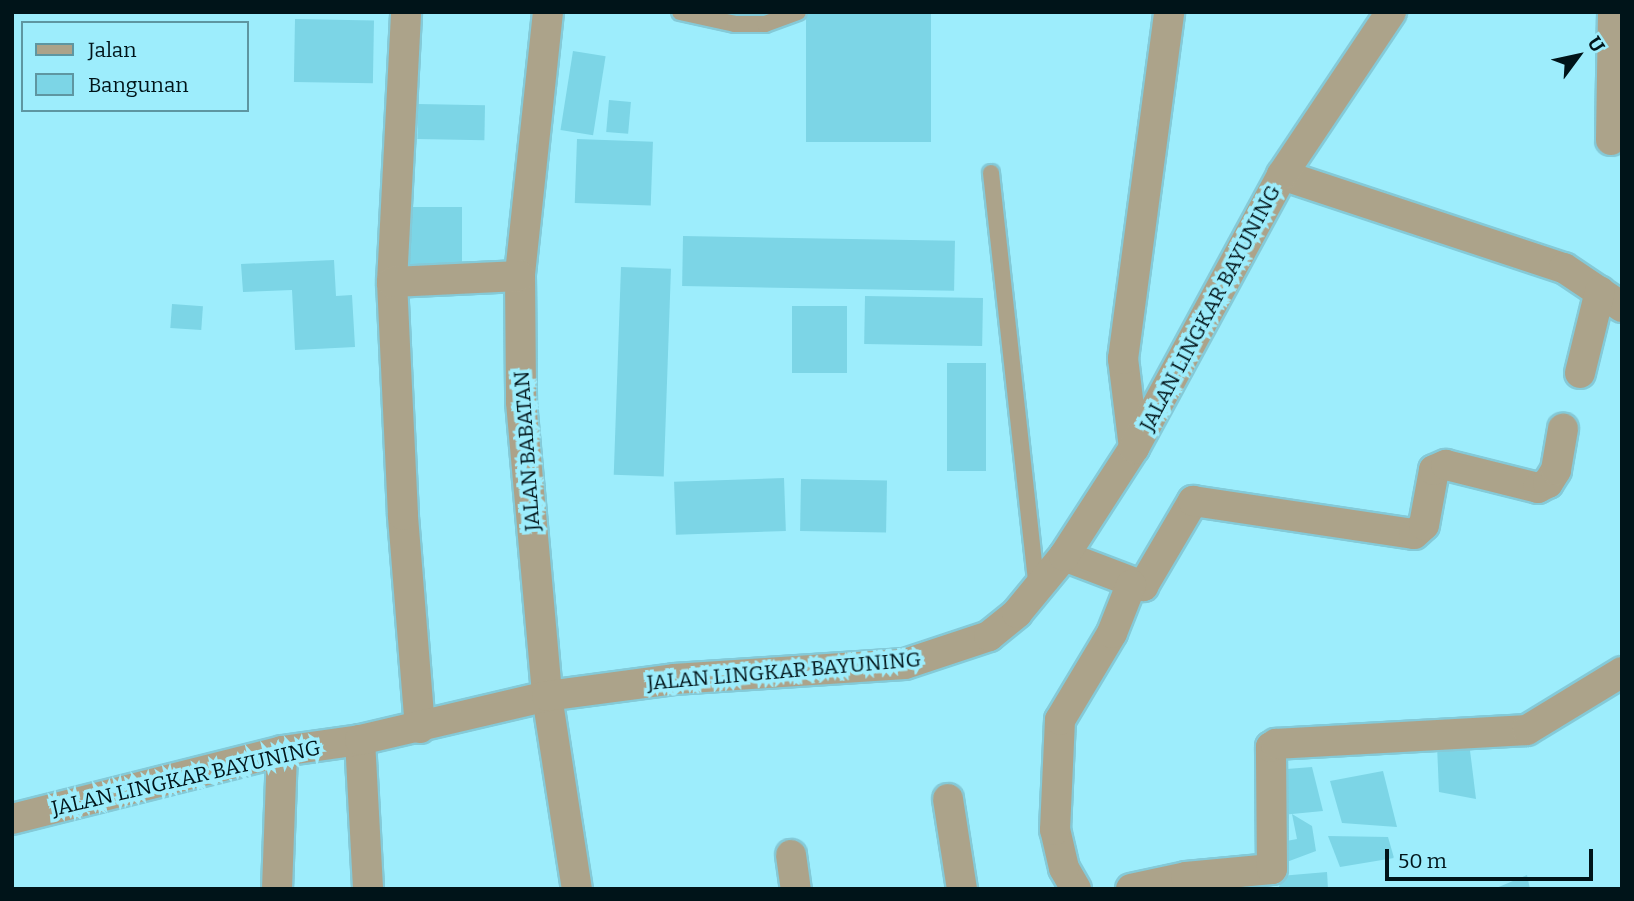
<!DOCTYPE html>
<html>
<head>
<meta charset="utf-8">
<style>
  body { margin:0 }
  #map { position:relative; width:1634px; height:901px; overflow:hidden; background:#9dedfc; font-family:Bitter,serif }
  div>[style] { position:absolute }
  [style*='--x'] { left:calc(var(--x)*1px); top:calc(var(--y)*1px); width:calc(var(--w)*1px); rotate:calc(var(--a)*1deg) }
  .building>* { inset:0; background:#7cd5e6; transform-origin:0 0 }
  .roads { filter:drop-shadow(2px 0 #84cad8) drop-shadow(-2px 0 #84cad8) drop-shadow(0 2px #84cad8) drop-shadow(0 -2px #84cad8) }
  .lane>* { height:16px; margin:-8px; padding:0 8px; transform-origin:8px; border-radius:8px; background:#aca38a }
  .street>* { height:30px; margin:-15px; padding:0 15px; transform-origin:15px; border-radius:15px; background:#aca38a }
  span { translate:-50% -50%; white-space:nowrap; text-align:center; line-height:1.15; -webkit-text-stroke:7px #9dedfc; paint-order:stroke }
  .street-label { font-size:21px; color:#001419 }
  .frame { position:absolute; inset:0; border:14px solid #001419; pointer-events:none }
  .legend { position:absolute; left:21px; top:21px; width:228px; height:91px; box-sizing:border-box; background:#9dedfc; border:2px solid #5e96a1; margin:0; padding:9px 12px; list-style:none; font-size:21px; color:#001419 }
  .legend li { display:flex; align-items:center; gap:14px; height:35px }
  .legend b { width:35px; border:2px solid #5e96a1 }
  .north { position:absolute; left:1543px; top:21px; width:70px; height:70px; -webkit-text-stroke:5px #9dedfc; paint-order:stroke; rotate:57deg; font-size:19px; font-weight:700; line-height:28px; text-align:center; color:#001419 }
  .north::after { content:''; display:block; margin:auto; width:24px; height:32px; background:#001419; clip-path:polygon(50% 0,100% 100%,50% 72%,0 100%) }
  .scale { position:absolute; left:1385px; top:849px; width:208px; height:32px; box-sizing:border-box; border:4px solid #001419; border-top:0; padding-left:9px; font-size:21px; line-height:24px; white-space:nowrap; color:#001419; -webkit-text-stroke:5px #9dedfc; paint-order:stroke }
</style>
</head>
<body>
<div id="map">
  <div class="building">
    <div style="left:806px;top:12px;width:125px;height:130px"></div>
    <div style="left:295px;top:19px;width:79px;height:63px;rotate:1deg"></div>
    <div style="left:573px;top:51px;width:33px;height:80px;rotate:9deg"></div>
    <div style="left:609px;top:100px;width:22px;height:32px;rotate:5deg"></div>
    <div style="left:418px;top:104px;width:67px;height:35px;rotate:1deg"></div>
    <div style="left:577px;top:139px;width:76px;height:64px;rotate:2deg"></div>
    <div style="left:405px;top:207px;width:57px;height:58px"></div>
    <div style="left:683px;top:236px;width:272px;height:50px;rotate:1deg"></div>
    <div style="clip-path:polygon(334px 260px,336px 296px,352px 295px,355px 347px,295px 350px,292px 290px,243px 292px,241px 264px)"></div>
    <div style="left:621px;top:267px;width:50px;height:208px;rotate:2deg"></div>
    <div style="left:865px;top:296px;width:118px;height:48px;rotate:1deg"></div>
    <div style="left:172px;top:304px;width:31px;height:24px;rotate:4deg"></div>
    <div style="left:792px;top:306px;width:55px;height:67px"></div>
    <div style="left:947px;top:363px;width:39px;height:108px"></div>
    <div style="left:784px;top:478px;width:53px;height:110px;rotate:88deg"></div>
    <div style="left:801px;top:479px;width:86px;height:52px;rotate:1deg"></div>
    <div style="clip-path:polygon(1468px 734px,1476px 799px,1439px 792px,1437px 745px)"></div>
    <div style="clip-path:polygon(1312px 767px,1323px 811px,1292px 814px,1312px 826px,1316px 851px,1284px 863px,1281px 842px,1297px 839px,1292px 814px,1281px 815px,1274px 770px)"></div>
    <div style="clip-path:polygon(1383px 771px,1397px 827px,1342px 823px,1330px 781px)"></div>
    <div style="clip-path:polygon(1328px 836px,1388px 837px,1394px 858px,1340px 867px)"></div>
    <div style="clip-path:polygon(1327px 872px,1328px 889px,1279px 889px,1280px 876px)"></div>
    <div style="clip-path:polygon(1527px 875px,1530px 889px,1494px 889px)"></div>
  </div>
  <div class="roads">
    <div class="lane">
      <div style="--x:680;--y:12;--w:56;--a:12.3"></div>
      <div style="--x:735;--y:24;--w:30;--a:0"></div>
      <div style="--x:765;--y:24;--w:35;--a:-20"></div>
      <div style="--x:991;--y:173;--w:418;--a:83.7"></div>
    </div>
    <div class="street">
      <div style="--x:548;--y:12;--w:265;--a:96.1"></div>
      <div style="--x:520;--y:276;--w:126;--a:89.5"></div>
      <div style="--x:521;--y:402;--w:295;--a:84.9"></div>
      <div style="--x:547;--y:696;--w:195;--a:81.2"></div>
      <div style="--x:1611;--y:140;--w:128;--a:-89.1"></div>
      <div style="--x:1282;--y:175;--w:297;--a:18.3"></div>
      <div style="--x:1564;--y:268;--w:70;--a:33.9"></div>
      <div style="--x:392;--y:282;--w:270;--a:-87"></div>
      <div style="--x:1580;--y:373;--w:84;--a:-76.3"></div>
      <div style="--x:1134;--y:448;--w:90;--a:-97"></div>
      <div style="--x:1123;--y:359;--w:350;--a:-82.4"></div>
      <div style="--x:1064;--y:556;--w:85;--a:20.8"></div>
      <div style="--x:1143;--y:586;--w:99;--a:-59.5"></div>
      <div style="--x:1193;--y:501;--w:223;--a:8.5"></div>
      <div style="--x:1414;--y:534;--w:13;--a:-42"></div>
      <div style="--x:1424;--y:525;--w:56;--a:-79.7"></div>
      <div style="--x:1434;--y:470;--w:13;--a:-23"></div>
      <div style="--x:1446;--y:465;--w:95;--a:14"></div>
      <div style="--x:1538;--y:488;--w:11;--a:-27"></div>
      <div style="--x:1548;--y:483;--w:15;--a:-58"></div>
      <div style="--x:1556;--y:470;--w:42;--a:-80.3"></div>
      <div style="--x:420;--y:728;--w:214;--a:-94.6"></div>
      <div style="--x:403;--y:515;--w:233;--a:-92.7"></div>
      <div style="--x:392;--y:282;--w:128;--a:-2.7"></div>
      <div style="--x:360;--y:740;--w:149;--a:86.9"></div>
      <div style="--x:948;--y:799;--w:91;--a:81.2"></div>
      <div style="--x:12;--y:819;--w:278;--a:-14.1"></div>
      <div style="--x:282;--y:751;--w:79;--a:-8"></div>
      <div style="--x:360;--y:740;--w:192;--a:-13.2"></div>
      <div style="--x:547;--y:696;--w:128;--a:-7.6"></div>
      <div style="--x:674;--y:679;--w:231;--a:-3.7"></div>
      <div style="--x:905;--y:664;--w:89;--a:-18.4"></div>
      <div style="--x:989;--y:636;--w:36;--a:-39"></div>
      <div style="--x:1017;--y:613;--w:74;--a:-50.5"></div>
      <div style="--x:1064;--y:556;--w:129;--a:-57.1"></div>
      <div style="--x:1134;--y:448;--w:311;--a:-61.5"></div>
      <div style="--x:1282;--y:175;--w:196;--a:-56.2"></div>
      <div style="--x:791;--y:855;--w:34;--a:82"></div>
      <div style="--x:277;--y:889;--w:138;--a:-87.9"></div>
      <div style="--x:1076;--y:889;--w:24;--a:-120"></div>
      <div style="--x:1064;--y:868;--w:39;--a:-103"></div>
      <div style="--x:1055;--y:830;--w:110;--a:-87.4"></div>
      <div style="--x:1060;--y:720;--w:101;--a:-59.1"></div>
      <div style="--x:1112;--y:633;--w:52;--a:-68.4"></div>
      <div style="--x:1131;--y:889;--w:56;--a:-12.3"></div>
      <div style="--x:1186;--y:877;--w:86;--a:-5.3"></div>
      <div style="--x:1272;--y:869;--w:122;--a:-90.5"></div>
      <div style="--x:1271;--y:747;--w:6;--a:-31"></div>
      <div style="--x:1276;--y:744;--w:251;--a:-3.2"></div>
      <div style="--x:1527;--y:730;--w:111;--a:-31.4"></div>
    </div>
  </div>
  <div class="street-label">
    <span style="left:1210px;top:308px;rotate:-62deg">JALAN LINGKAR BAYUNING</span>
    <span style="left:527px;top:451px;rotate:-94deg">JALAN BABATAN</span>
    <span style="left:784px;top:671px;rotate:-5deg">JALAN LINGKAR BAYUNING</span>
    <span style="left:186px;top:778px;rotate:-13deg">JALAN LINGKAR BAYUNING</span>
  </div>
  <div class="frame"></div>
  <ul class="legend">
  <li><b style="height:9px;background:#aca38a"></b>Jalan</li>
  <li><b style="height:19px;background:#7cd5e6"></b>Bangunan</li>
  </ul>
  <div class="north">U</div>
  <div class="scale">50 m</div>
</div>
</body>
</html>
